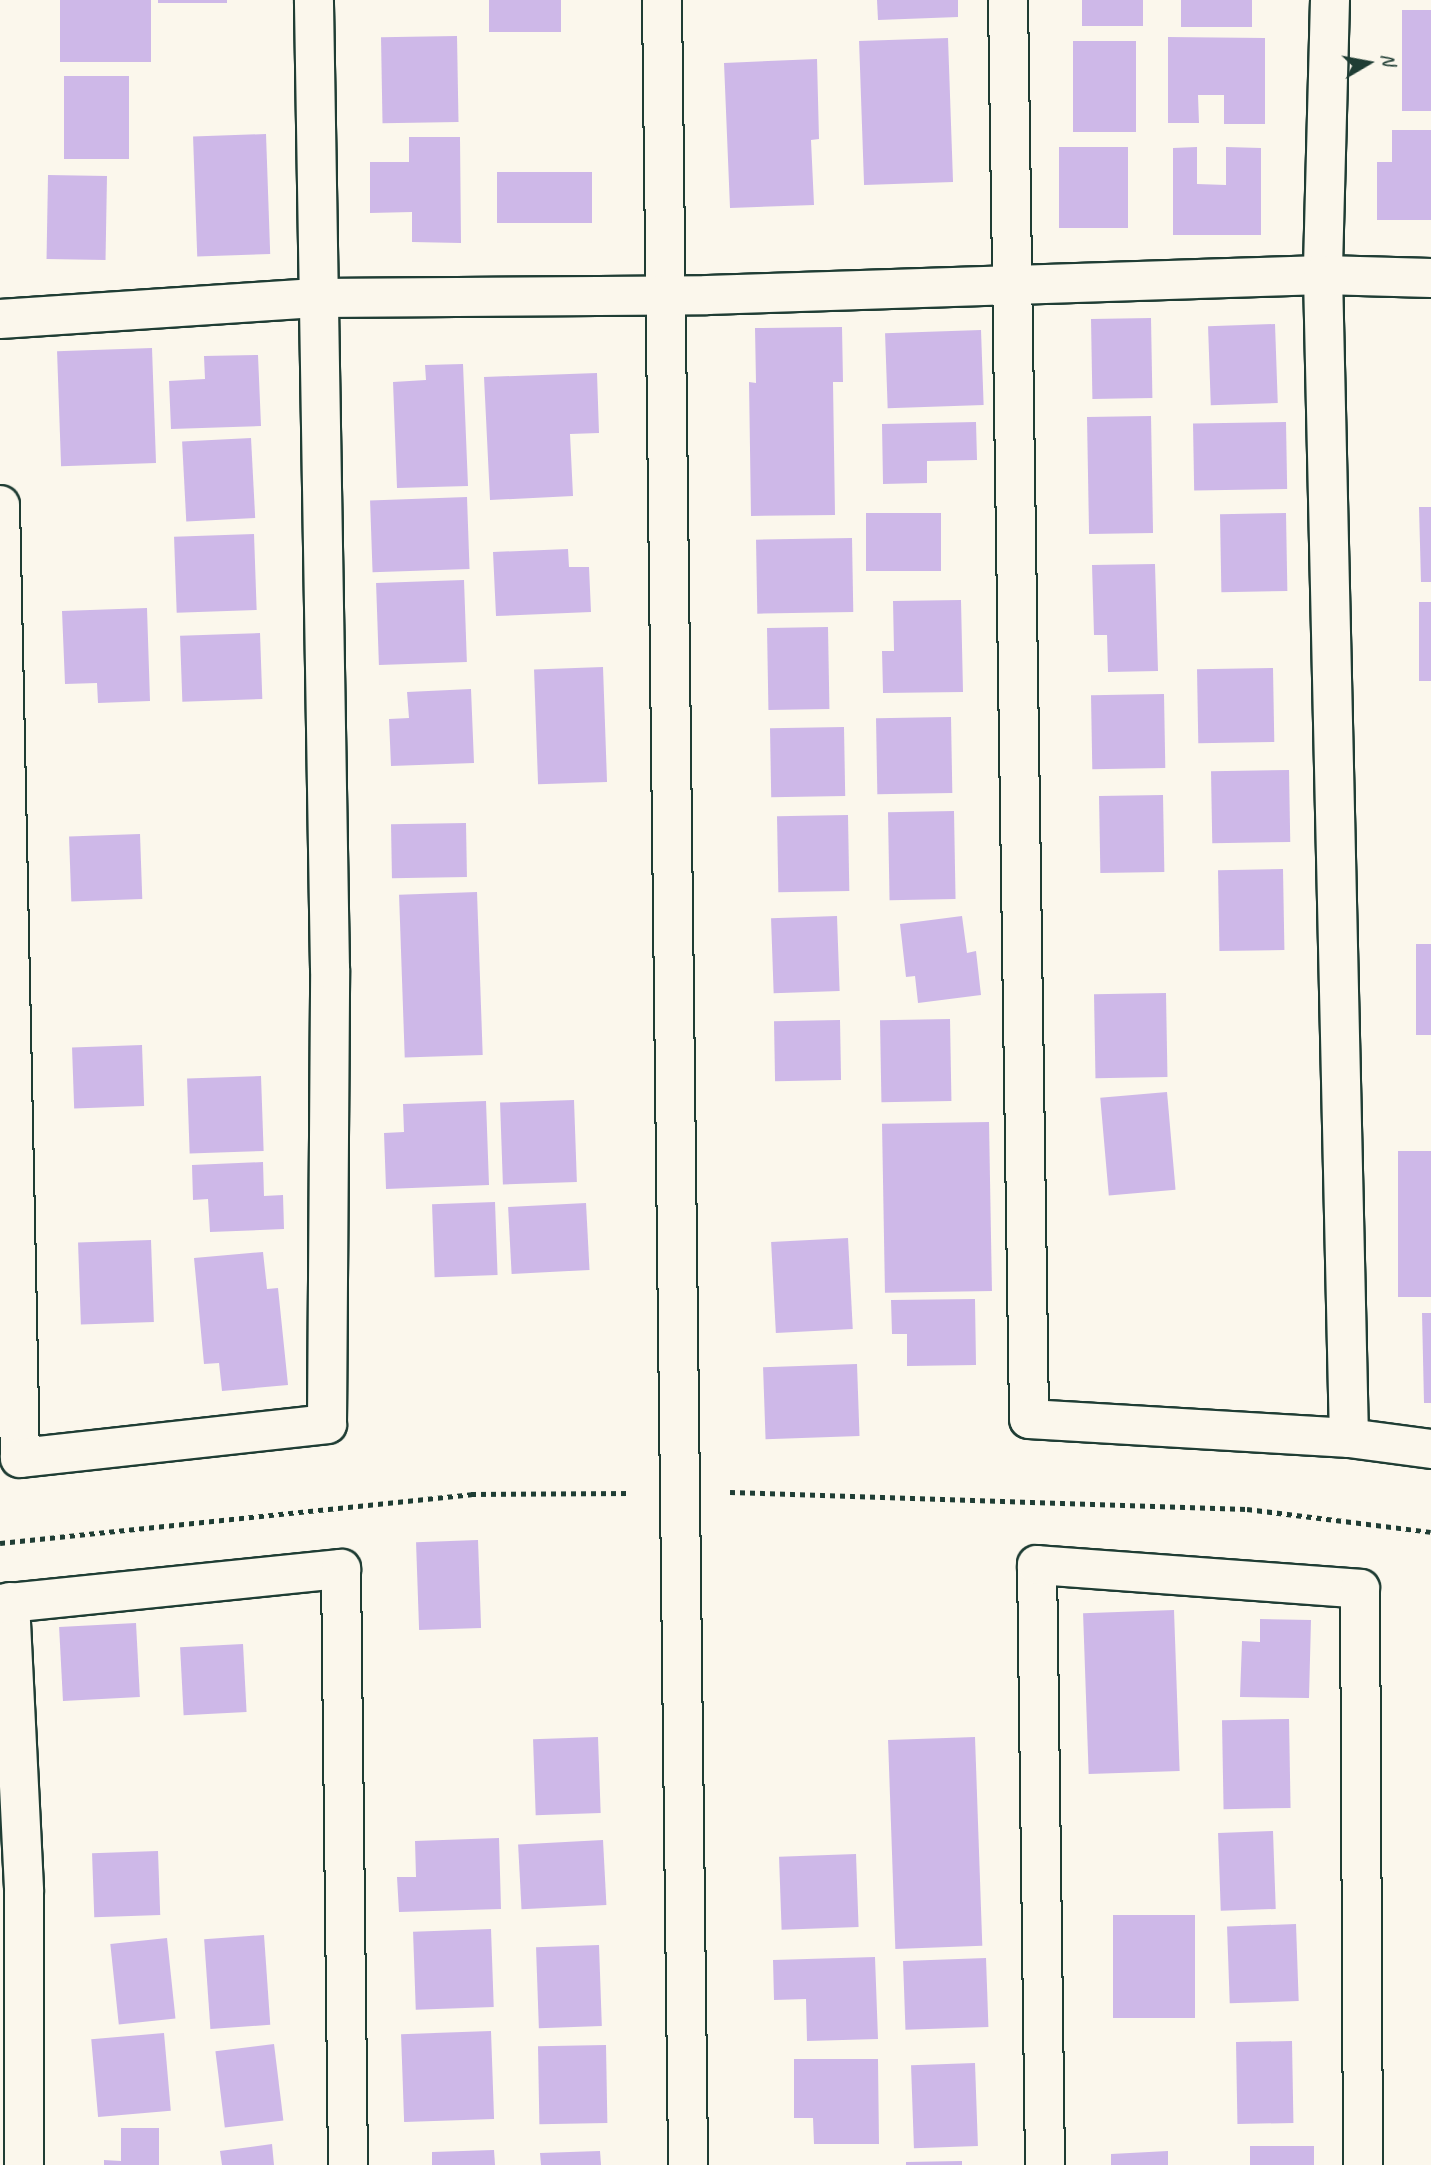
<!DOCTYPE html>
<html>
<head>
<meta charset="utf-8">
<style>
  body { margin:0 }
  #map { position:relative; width:1431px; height:2165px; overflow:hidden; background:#fbf7ec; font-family:Caveat,sans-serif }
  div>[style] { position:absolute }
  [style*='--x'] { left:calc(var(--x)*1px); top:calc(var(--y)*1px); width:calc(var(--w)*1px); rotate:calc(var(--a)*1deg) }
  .building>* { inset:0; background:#ceb8e8; transform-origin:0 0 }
  .path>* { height:4.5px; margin-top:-2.25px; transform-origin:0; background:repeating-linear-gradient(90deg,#1f3d34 0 5px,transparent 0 10px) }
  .roads { filter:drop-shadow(2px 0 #1f3d34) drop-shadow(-2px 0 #1f3d34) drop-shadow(0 2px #1f3d34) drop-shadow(0 -2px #1f3d34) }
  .minor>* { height:38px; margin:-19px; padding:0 19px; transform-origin:19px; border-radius:19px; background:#fbf7ec }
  span { translate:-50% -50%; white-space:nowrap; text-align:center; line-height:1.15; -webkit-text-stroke:6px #fbf7ec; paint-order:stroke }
  .north { position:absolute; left:1333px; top:28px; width:70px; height:70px; -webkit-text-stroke:5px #fbf7ec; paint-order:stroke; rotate:80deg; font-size:19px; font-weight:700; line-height:28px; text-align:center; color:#1f3d34 }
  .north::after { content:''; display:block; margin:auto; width:24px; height:32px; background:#1f3d34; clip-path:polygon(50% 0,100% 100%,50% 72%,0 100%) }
</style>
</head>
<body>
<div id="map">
  <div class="building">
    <div style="left:60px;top:0;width:91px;height:62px"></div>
    <div style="left:158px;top:0;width:69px;height:3px"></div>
    <div style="left:489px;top:0;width:72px;height:32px"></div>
    <div style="clip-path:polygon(877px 0,958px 0,958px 17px,878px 20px)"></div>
    <div style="left:1082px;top:0;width:61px;height:26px"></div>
    <div style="left:1181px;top:0;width:71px;height:27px"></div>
    <div style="left:1402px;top:10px;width:29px;height:101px"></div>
    <div style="left:457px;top:36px;width:86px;height:76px;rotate:89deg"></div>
    <div style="clip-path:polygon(1168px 37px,1265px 38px,1265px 124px,1224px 124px,1224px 95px,1198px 95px,1199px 123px,1168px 123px)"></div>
    <div style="left:948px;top:38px;width:144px;height:89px;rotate:88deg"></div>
    <div style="left:1073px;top:41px;width:63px;height:91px"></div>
    <div style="clip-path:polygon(817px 59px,819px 139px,811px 140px,814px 205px,730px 208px,724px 63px)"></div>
    <div style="left:64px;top:76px;width:65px;height:83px"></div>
    <div style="clip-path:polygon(1392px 130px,1431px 130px,1431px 220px,1377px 220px,1377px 162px,1392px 162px)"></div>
    <div style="left:266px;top:134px;width:120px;height:73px;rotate:88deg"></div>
    <div style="clip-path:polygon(409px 137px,460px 137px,461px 243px,412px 242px,412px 212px,370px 213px,370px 162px,409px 162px)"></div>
    <div style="left:1059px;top:147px;width:69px;height:81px"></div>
    <div style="clip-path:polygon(1197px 147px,1197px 184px,1226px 185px,1226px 147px,1261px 148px,1261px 235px,1173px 235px,1173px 148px)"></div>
    <div style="left:497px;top:172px;width:95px;height:51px"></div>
    <div style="left:48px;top:175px;width:59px;height:84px;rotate:1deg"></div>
    <div style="left:1151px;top:318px;width:80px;height:60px;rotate:89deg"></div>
    <div style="left:1275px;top:324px;width:79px;height:67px;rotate:88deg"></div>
    <div style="clip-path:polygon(842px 327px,843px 382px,833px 382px,835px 515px,751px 516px,749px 382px,756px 383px,755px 328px)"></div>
    <div style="left:981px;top:330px;width:75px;height:96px;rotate:88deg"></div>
    <div style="left:152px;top:348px;width:115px;height:95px;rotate:88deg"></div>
    <div style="clip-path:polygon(258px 355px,261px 426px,171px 429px,169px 381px,205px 379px,204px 356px)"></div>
    <div style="clip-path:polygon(463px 364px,468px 486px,397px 488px,393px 382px,426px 380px,425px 365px)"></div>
    <div style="clip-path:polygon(597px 373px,599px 433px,570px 434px,573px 496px,490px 500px,484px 377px)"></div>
    <div style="left:1151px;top:416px;width:117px;height:64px;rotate:89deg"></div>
    <div style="clip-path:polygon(976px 422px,977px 460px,927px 461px,927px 483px,883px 484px,882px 424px)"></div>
    <div style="left:1286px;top:422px;width:67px;height:93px;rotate:89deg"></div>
    <div style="left:251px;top:438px;width:80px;height:69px;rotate:87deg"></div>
    <div style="left:467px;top:497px;width:72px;height:97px;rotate:88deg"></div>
    <div style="clip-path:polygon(1419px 507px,1431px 507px,1431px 582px,1421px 582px)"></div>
    <div style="left:866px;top:513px;width:75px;height:58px"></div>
    <div style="left:1286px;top:513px;width:78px;height:66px;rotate:89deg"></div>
    <div style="left:254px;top:534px;width:76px;height:80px;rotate:88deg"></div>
    <div style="left:852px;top:538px;width:74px;height:96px;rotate:89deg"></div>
    <div style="clip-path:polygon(568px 549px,569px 567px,589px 567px,591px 612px,496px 616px,493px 552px)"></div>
    <div style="clip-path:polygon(1155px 564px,1158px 671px,1108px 672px,1107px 635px,1094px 635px,1092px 565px)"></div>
    <div style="left:464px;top:580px;width:82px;height:88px;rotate:88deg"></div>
    <div style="clip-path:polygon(961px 600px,963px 692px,883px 693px,882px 651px,894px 651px,893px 601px)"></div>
    <div style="left:1419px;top:602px;width:12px;height:79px"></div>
    <div style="clip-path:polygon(147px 608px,150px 701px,98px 703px,97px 683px,65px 684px,62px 611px)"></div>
    <div style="left:828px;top:627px;width:82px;height:61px;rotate:89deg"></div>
    <div style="left:260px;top:633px;width:66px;height:80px;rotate:88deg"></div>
    <div style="left:603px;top:667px;width:115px;height:69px;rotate:88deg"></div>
    <div style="left:1273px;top:668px;width:74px;height:76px;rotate:89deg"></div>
    <div style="clip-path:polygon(471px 689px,474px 763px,391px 766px,389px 719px,409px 718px,407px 692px)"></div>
    <div style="left:1164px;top:694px;width:74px;height:73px;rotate:89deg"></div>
    <div style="left:951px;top:717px;width:76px;height:75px;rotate:89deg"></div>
    <div style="left:844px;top:727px;width:69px;height:74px;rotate:89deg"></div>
    <div style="left:1289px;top:770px;width:72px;height:78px;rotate:89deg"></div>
    <div style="left:1163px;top:795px;width:77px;height:64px;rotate:89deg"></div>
    <div style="left:954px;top:811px;width:88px;height:66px;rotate:89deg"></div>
    <div style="left:848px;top:815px;width:76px;height:71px;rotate:89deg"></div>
    <div style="left:466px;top:823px;width:54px;height:75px;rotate:89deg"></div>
    <div style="left:140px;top:834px;width:65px;height:71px;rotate:88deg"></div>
    <div style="left:1283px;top:869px;width:81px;height:65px;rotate:89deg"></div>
    <div style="left:477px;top:892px;width:163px;height:78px;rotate:88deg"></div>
    <div style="left:837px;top:916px;width:75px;height:66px;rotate:88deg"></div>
    <div style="clip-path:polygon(962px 916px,967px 953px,976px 951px,981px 995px,918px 1003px,915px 976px,906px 977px,900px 924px)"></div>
    <div style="left:1416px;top:944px;width:15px;height:91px"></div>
    <div style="left:1166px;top:993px;width:84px;height:72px;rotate:89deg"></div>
    <div style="left:950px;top:1019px;width:82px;height:70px;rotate:89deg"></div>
    <div style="left:840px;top:1020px;width:60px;height:66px;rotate:89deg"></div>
    <div style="left:142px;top:1045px;width:61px;height:70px;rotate:88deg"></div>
    <div style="left:261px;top:1076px;width:75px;height:74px;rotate:88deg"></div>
    <div style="left:1167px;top:1092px;width:98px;height:67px;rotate:85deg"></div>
    <div style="left:574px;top:1100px;width:82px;height:74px;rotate:88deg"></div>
    <div style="clip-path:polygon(486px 1101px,489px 1185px,386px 1189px,384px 1133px,404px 1132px,403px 1104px)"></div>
    <div style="left:989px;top:1122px;width:169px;height:107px;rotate:89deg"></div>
    <div style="left:1431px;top:1151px;width:146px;height:33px;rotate:90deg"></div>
    <div style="clip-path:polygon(263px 1162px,264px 1196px,283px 1195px,284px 1229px,210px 1232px,208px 1199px,193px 1200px,192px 1165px)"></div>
    <div style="left:495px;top:1202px;width:73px;height:63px;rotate:88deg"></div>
    <div style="left:586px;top:1203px;width:67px;height:78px;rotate:87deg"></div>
    <div style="left:848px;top:1238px;width:91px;height:77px;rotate:87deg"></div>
    <div style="left:151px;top:1240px;width:82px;height:73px;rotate:88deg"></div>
    <div style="clip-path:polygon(263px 1252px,267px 1289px,278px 1288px,288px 1385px,222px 1391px,219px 1363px,204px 1364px,194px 1258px)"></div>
    <div style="clip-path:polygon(975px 1299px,976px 1365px,907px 1366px,907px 1334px,892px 1334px,891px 1300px)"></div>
    <div style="clip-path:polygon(1422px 1313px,1431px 1313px,1431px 1403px,1424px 1403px)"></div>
    <div style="left:857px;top:1364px;width:72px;height:94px;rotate:88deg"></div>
    <div style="left:478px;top:1540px;width:88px;height:62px;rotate:88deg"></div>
    <div style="left:1174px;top:1610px;width:161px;height:91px;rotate:88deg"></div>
    <div style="clip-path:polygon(1260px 1619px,1311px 1620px,1309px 1698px,1240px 1697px,1242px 1641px,1260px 1642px)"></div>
    <div style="left:136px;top:1623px;width:74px;height:77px;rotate:87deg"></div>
    <div style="left:243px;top:1644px;width:68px;height:63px;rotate:87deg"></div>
    <div style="left:1289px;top:1719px;width:89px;height:67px;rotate:89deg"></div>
    <div style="left:598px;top:1737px;width:76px;height:65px;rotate:88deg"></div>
    <div style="left:975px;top:1737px;width:209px;height:87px;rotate:88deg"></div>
    <div style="left:1273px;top:1831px;width:78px;height:55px;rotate:88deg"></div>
    <div style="clip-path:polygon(499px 1838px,501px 1909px,399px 1912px,397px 1877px,416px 1877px,415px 1841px)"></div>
    <div style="left:603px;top:1840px;width:65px;height:85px;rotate:87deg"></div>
    <div style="left:158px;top:1851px;width:64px;height:66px;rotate:88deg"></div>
    <div style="left:856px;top:1854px;width:73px;height:77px;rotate:88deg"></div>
    <div style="left:1113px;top:1915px;width:82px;height:103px"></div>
    <div style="left:1296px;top:1924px;width:77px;height:69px;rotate:88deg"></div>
    <div style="left:491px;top:1929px;width:78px;height:78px;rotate:88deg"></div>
    <div style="left:264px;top:1935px;width:90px;height:60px;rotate:86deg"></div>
    <div style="left:167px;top:1938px;width:81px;height:57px;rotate:84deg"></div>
    <div style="left:599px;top:1945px;width:81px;height:63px;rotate:88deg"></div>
    <div style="clip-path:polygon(875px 1957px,878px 2039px,807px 2041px,806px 1999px,774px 2000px,773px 1960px)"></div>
    <div style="left:986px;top:1958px;width:69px;height:83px;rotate:88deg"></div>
    <div style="left:491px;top:2031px;width:88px;height:90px;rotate:88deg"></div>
    <div style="left:164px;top:2033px;width:78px;height:73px;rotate:85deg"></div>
    <div style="left:1292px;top:2041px;width:82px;height:56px;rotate:89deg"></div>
    <div style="left:274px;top:2044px;width:77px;height:59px;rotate:83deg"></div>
    <div style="left:606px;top:2045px;width:78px;height:68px;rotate:89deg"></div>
    <div style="clip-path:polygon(794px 2059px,878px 2059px,879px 2144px,814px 2144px,813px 2118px,794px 2118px)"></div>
    <div style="left:975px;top:2063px;width:83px;height:64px;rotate:88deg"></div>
    <div style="clip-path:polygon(121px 2128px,159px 2128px,159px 2165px,104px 2165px,104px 2160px,121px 2161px)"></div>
    <div style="clip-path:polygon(272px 2144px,274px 2165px,222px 2165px,220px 2151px)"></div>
    <div style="left:1250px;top:2146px;width:64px;height:19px"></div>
    <div style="clip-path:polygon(494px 2150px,495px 2165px,432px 2165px,432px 2152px)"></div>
    <div style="clip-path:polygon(600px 2151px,601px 2165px,541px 2165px,540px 2153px)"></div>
    <div style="clip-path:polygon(1168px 2151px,1168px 2165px,1111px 2165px,1111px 2154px)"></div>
    <div style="clip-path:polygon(962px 2161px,962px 2165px,906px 2165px,906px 2162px)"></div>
  </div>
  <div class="path">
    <div style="--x:730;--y:1492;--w:517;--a:1.88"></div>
    <div style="--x:1247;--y:1509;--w:185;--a:7.1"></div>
    <div style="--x:0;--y:1543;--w:474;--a:-5.9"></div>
    <div style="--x:471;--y:1494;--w:159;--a:-0.4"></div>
  </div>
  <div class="roads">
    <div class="minor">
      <div style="--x:662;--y:0;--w:2165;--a:89.31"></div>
      <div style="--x:1008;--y:0;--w:1419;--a:89.15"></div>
      <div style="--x:1029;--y:1419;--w:321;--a:3.4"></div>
      <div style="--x:1349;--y:1438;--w:83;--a:7.6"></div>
      <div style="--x:1330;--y:0;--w:275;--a:91.5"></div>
      <div style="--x:1323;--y:275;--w:1163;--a:88.72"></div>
      <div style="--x:0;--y:319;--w:320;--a:-3.8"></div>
      <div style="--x:319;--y:298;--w:388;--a:-0.4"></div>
      <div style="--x:707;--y:295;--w:616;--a:-1.86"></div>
      <div style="--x:1323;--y:275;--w:108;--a:1.6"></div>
      <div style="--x:0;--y:505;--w:953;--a:88.8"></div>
      <div style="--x:20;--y:1458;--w:309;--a:-6.3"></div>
      <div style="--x:327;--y:1424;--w:455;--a:-89.6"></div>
      <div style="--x:330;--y:969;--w:969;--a:-90.95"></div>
      <div style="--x:10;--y:1602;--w:290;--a:87.2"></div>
      <div style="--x:24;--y:1892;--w:273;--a:90"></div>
      <div style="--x:0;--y:1604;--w:343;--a:-5.9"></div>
      <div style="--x:341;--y:1569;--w:596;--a:89.33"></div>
      <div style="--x:1045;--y:2165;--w:600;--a:-90.76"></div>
      <div style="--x:1037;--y:1565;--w:324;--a:4.2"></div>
      <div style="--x:1360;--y:1589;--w:576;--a:89.7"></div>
    </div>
  </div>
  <div class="north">N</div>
</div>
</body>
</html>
